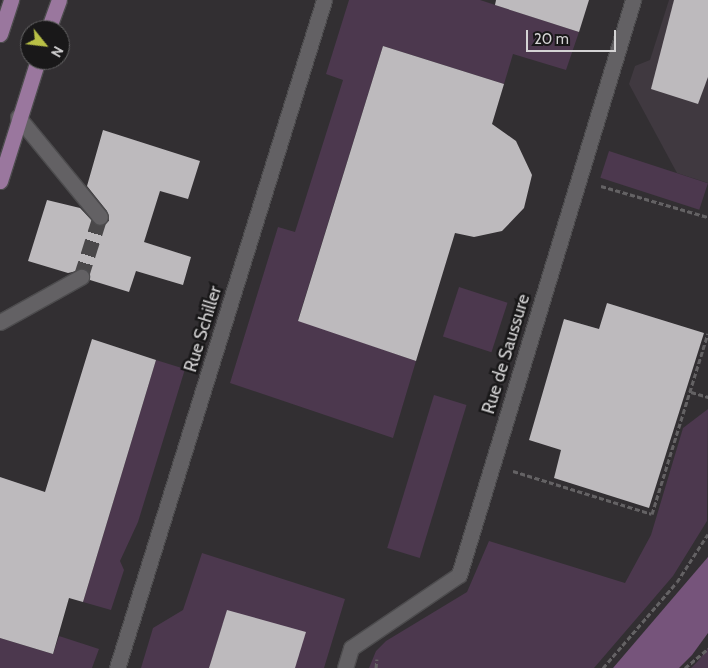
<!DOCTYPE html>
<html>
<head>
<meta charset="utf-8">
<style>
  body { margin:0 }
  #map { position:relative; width:708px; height:668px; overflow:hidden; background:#322f32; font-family:Cabin,sans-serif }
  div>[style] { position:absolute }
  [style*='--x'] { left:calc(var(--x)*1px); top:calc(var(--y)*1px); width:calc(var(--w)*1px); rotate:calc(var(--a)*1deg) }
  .built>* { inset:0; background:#403940 }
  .green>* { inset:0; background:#4c384e; transform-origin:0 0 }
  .water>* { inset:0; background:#76547b }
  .building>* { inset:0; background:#bdbabd }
  .minor-tunnel>* { height:15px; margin-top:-7.5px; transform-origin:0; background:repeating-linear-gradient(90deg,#4a484a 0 15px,transparent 0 23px) }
  .path>* { height:3px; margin-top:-1.5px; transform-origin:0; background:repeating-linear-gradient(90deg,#646264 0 5px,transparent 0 7.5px) }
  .roads { filter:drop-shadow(1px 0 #4d4c4e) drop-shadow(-1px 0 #4d4c4e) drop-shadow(0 1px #4d4c4e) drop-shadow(0 -1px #4d4c4e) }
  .minor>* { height:15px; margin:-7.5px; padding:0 7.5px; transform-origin:7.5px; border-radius:7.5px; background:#636164 }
  .major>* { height:15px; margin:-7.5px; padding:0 7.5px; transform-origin:7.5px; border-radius:7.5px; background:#9a779e }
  span { translate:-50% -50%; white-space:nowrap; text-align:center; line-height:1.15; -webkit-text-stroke:5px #191819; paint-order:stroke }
  .street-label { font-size:18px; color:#d4d3d4 }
  .north { position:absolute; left:20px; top:20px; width:50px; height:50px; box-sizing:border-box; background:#191819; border:1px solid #646364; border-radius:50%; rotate:119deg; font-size:14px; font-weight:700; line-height:20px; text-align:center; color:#d4d3d4 }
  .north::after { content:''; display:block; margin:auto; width:18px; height:22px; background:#b9c046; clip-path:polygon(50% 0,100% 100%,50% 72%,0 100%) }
  .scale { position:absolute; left:526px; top:30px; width:90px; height:22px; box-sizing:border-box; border:2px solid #d4d3d4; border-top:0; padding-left:6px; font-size:15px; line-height:18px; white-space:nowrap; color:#d4d3d4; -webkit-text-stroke:4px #191819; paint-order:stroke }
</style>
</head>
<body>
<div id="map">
  <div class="built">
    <div style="clip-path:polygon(669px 0,708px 0,708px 183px,677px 173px,629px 84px,635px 66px,650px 60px)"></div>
  </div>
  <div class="green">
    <div style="clip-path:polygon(349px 0,480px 0,579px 32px,566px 70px,513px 54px,504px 84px,383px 46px,298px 320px,416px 361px,393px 438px,230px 383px,278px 227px,295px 232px,343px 80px,326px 74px)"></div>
    <div style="left:609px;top:151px;width:104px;height:28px;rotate:18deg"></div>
    <div style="left:459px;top:287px;width:51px;height:52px;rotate:18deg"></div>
    <div style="clip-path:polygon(156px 360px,185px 369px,138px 522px,120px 561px,124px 570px,111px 610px,83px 602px)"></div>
    <div style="left:434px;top:395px;width:34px;height:160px;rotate:17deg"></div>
    <div style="clip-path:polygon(708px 409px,707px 521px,673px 576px,594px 668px,369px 668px,376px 651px,386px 641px,467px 592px,489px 541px,625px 583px,651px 535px,683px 428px)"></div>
    <div style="clip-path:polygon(202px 553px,345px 599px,324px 668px,295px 668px,227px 611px,209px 668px,141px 668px,153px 628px,183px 610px)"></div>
    <div style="clip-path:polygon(59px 636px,99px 649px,92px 668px,0 668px,0 638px,53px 654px)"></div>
    <div style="clip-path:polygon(708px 648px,708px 668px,691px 668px,698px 661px)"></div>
  </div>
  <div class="water">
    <div style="clip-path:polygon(708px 557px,708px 633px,692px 655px,679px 668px,613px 668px)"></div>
  </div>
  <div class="building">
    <div style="clip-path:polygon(496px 0,589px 0,579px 32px,495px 5px)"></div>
    <div style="clip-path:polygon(674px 0,708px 0,708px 77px,698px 104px,651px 89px)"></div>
    <div style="clip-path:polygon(383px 46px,504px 84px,492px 124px,516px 141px,532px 175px,524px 208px,502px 231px,474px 237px,455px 233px,416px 361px,298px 321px)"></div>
    <div style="clip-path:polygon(103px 130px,200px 161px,188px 199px,160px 191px,144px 242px,191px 257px,183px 285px,136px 271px,129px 292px,90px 280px,85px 269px,68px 273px,28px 261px,47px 200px,80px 208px,97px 226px,109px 221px,107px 211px,87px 186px)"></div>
    <div style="clip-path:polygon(607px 303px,704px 333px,649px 508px,554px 478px,561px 450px,529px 440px,564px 319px,599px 329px)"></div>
    <div style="clip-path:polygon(92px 339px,156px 360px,83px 602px,69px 598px,53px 654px,0 638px,0 477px,45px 492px)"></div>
    <div style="clip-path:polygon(227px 610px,306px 632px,295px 668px,209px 668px)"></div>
  </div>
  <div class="minor-tunnel">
    <div style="--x:81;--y:277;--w:63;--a:-72.4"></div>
  </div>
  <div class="path">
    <div style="--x:601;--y:186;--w:111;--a:16.2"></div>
    <div style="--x:691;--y:392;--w:18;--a:16"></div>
    <div style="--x:513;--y:471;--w:145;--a:17.2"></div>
    <div style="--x:652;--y:514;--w:189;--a:-72.8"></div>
    <div style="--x:376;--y:668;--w:9;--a:-84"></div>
    <div style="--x:603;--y:668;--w:113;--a:-49.3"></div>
    <div style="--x:677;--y:582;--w:57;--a:-57.1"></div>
    <div style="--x:685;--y:668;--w:30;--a:-40"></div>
  </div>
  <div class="roads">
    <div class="minor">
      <div style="--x:18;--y:117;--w:129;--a:50.6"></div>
      <div style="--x:0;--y:322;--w:93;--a:-29.1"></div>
      <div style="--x:117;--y:668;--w:699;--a:-72.78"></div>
      <div style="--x:345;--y:668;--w:21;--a:-73"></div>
      <div style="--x:351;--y:648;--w:130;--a:-34.1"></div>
      <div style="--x:459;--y:575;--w:601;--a:-73.16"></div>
    </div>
    <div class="major">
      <div style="--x:48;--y:30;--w:32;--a:-70"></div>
      <div style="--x:0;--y:34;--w:36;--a:-72"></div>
      <div style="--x:0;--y:181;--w:127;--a:-72.6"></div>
    </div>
  </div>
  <div class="street-label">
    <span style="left:203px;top:329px;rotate:-73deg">Rue Schiller</span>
    <span style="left:506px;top:354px;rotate:-73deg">Rue de Saussure</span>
  </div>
  <div class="north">N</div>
  <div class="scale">20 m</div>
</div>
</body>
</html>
